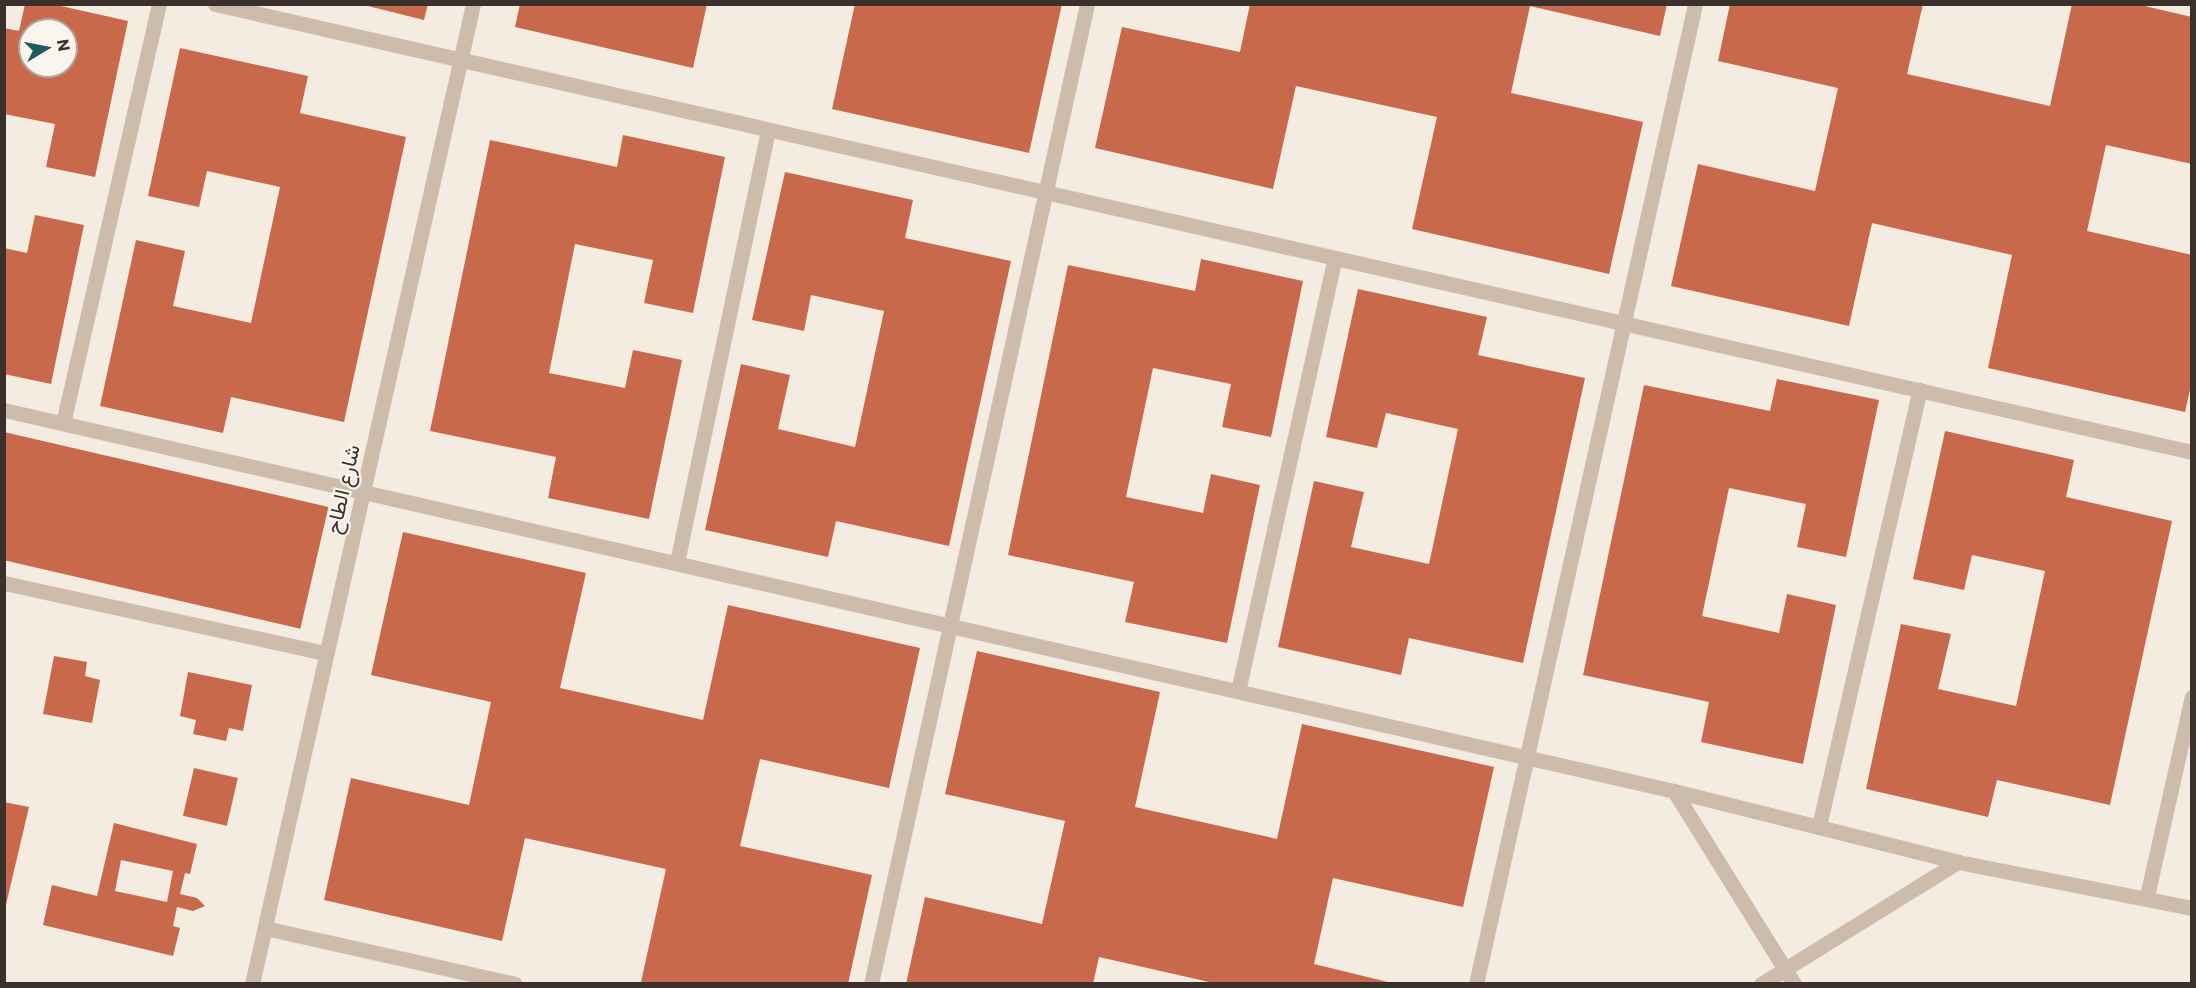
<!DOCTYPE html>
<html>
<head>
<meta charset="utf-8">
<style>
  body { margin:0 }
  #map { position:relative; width:2196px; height:988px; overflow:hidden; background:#f4ebe1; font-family:Commissioner,Vazirmatn,sans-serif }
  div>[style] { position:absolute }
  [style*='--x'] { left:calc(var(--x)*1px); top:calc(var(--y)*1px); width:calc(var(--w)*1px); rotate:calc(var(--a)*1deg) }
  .building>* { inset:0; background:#c8694b; transform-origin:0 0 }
  .minor>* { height:15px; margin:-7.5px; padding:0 7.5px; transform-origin:7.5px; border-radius:7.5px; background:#cdbbac }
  span { translate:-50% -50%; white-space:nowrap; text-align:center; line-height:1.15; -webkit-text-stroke:4.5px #fbf5ee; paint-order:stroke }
  .street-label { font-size:21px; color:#3b302b }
  .frame { position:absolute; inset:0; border:6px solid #3b302b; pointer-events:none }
  .north { position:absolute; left:18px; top:18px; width:60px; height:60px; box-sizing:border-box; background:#fbf5ee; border:2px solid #aea6a0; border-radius:50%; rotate:80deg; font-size:16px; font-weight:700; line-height:24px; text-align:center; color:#3b302b }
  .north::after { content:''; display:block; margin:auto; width:21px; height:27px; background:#1f5a5e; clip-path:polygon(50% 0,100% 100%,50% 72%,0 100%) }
</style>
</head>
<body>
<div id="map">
  <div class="building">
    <div style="clip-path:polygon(evenodd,25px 4px,52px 4px,128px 21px,95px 177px,46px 167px,55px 124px,4px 114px,4px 28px,19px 31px,25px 4px,30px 30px,66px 30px,66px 66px,30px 66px,30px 30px)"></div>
    <div style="clip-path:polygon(360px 4px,428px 4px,424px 20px)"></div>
    <div style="clip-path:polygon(520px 4px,707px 4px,693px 68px,515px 27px)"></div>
    <div style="clip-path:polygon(855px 4px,1062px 4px,1029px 153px,832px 109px)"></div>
    <div style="clip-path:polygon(1250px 4px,1667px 4px,1660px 36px,1530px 6px,1511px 93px,1643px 122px,1609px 274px,1412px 229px,1437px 117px,1296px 86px,1273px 189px,1095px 148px,1122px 27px,1240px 52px)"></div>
    <div style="clip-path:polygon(1730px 4px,1923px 4px,1907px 74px,2050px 106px,2072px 4px,2136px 4px,2192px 17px,2192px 164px,2106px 145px,2087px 231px,2192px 255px,2192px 381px,2185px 412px,1988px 368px,2012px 255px,1872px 223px,1849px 326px,1671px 286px,1698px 164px,1815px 191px,1838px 88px,1718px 61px)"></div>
    <div style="clip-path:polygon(180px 48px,308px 76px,300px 113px,406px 137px,344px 422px,231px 397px,223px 433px,100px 406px,136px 240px,185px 251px,173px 306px,251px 323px,280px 187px,207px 171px,199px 207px,148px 196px)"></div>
    <div style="clip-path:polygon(623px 135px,725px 157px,693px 313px,644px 303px,653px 260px,575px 244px,549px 373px,625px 388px,633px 350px,682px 360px,649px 519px,548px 498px,556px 457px,430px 431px,490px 140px,617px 167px)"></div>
    <div style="clip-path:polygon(785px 172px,913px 200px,905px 238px,1011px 261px,949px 546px,836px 521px,828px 557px,705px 530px,741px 364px,790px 375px,778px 429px,855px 447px,884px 311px,811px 295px,804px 331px,752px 320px)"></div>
    <div style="clip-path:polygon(35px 215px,84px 225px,51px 384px,4px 374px,4px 248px,27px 253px)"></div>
    <div style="clip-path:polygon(1201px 259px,1303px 281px,1271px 437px,1222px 427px,1231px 384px,1153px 368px,1126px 497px,1203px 513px,1211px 474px,1260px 485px,1227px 643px,1125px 622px,1134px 582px,1008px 555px,1068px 265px,1195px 291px)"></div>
    <div style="clip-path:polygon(1358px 289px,1487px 317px,1478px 355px,1585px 378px,1523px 663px,1409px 638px,1401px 675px,1278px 647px,1314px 481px,1364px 492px,1351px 547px,1429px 564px,1458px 429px,1386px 413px,1377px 448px,1326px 437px)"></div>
    <div style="clip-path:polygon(1777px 379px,1879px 400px,1846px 557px,1797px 547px,1806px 504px,1729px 488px,1702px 616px,1779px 633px,1787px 594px,1836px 605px,1803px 764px,1701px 742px,1709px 702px,1583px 675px,1644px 385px,1770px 411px)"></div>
    <div style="clip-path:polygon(1945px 431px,2074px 460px,2066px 497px,2172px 521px,2110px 805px,1997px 780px,1988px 817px,1866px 789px,1901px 624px,1951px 634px,1938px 689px,2016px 706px,2045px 571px,1972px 555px,1964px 590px,1913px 579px)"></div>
    <div style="left:4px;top:432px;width:333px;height:125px;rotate:13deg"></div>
    <div style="clip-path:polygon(403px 532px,586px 573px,560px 688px,703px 720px,728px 605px,920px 648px,889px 788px,760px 759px,740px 846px,872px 875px,848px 984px,641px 982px,666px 869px,525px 838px,502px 941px,324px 900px,351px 778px,469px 805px,491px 702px,371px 675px)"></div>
    <div style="clip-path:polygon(977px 651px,1160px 692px,1135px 807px,1277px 839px,1302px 724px,1494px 767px,1463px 907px,1333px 878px,1314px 964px,1396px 984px,1218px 984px,1099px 957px,1093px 984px,906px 984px,925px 897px,1042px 924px,1065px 821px,945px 794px)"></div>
    <div style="clip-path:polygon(54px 656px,87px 662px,85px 676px,100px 680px,92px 723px,43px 714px)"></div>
    <div style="clip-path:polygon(188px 672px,252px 685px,243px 731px,229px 728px,226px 741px,193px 734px,196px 720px,180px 716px)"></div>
    <div style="left:194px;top:768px;width:45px;height:49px;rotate:13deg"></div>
    <div style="clip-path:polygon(4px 802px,29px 807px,5px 909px,4px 908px)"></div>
    <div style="clip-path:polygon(evenodd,114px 823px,197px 844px,190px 874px,185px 873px,180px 894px,197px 898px,205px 906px,193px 911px,177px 907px,173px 926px,180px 928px,173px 956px,43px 925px,52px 885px,97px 896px,114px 823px,121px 860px,173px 871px,167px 902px,115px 891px,121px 860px)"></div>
  </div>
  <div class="minor">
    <div style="--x:215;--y:4;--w:2027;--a:12.77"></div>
    <div style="--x:4;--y:410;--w:1713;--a:12.85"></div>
    <div style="--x:1674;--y:791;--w:293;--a:14"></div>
    <div style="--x:1958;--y:862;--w:238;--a:11.1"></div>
    <div style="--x:63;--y:423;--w:430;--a:-77.1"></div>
    <div style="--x:677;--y:562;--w:442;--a:-78.1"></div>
    <div style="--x:4;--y:583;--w:330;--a:12.3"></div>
    <div style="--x:1238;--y:691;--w:444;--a:-77.4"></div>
    <div style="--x:1674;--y:791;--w:227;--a:58.1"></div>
    <div style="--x:1819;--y:826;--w:448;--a:-77"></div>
    <div style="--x:2147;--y:896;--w:204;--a:-77.3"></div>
    <div style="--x:265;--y:928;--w:256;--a:12.6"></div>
    <div style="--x:252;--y:984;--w:1005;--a:-77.29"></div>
    <div style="--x:871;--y:984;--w:1004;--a:-77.57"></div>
    <div style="--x:1476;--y:984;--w:1004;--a:-77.4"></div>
    <div style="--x:1761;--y:984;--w:232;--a:-31.8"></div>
  </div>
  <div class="street-label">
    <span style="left:342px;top:489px;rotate:-77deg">شارع الطاح</span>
  </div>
  <div class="frame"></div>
  <div class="north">N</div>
</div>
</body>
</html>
